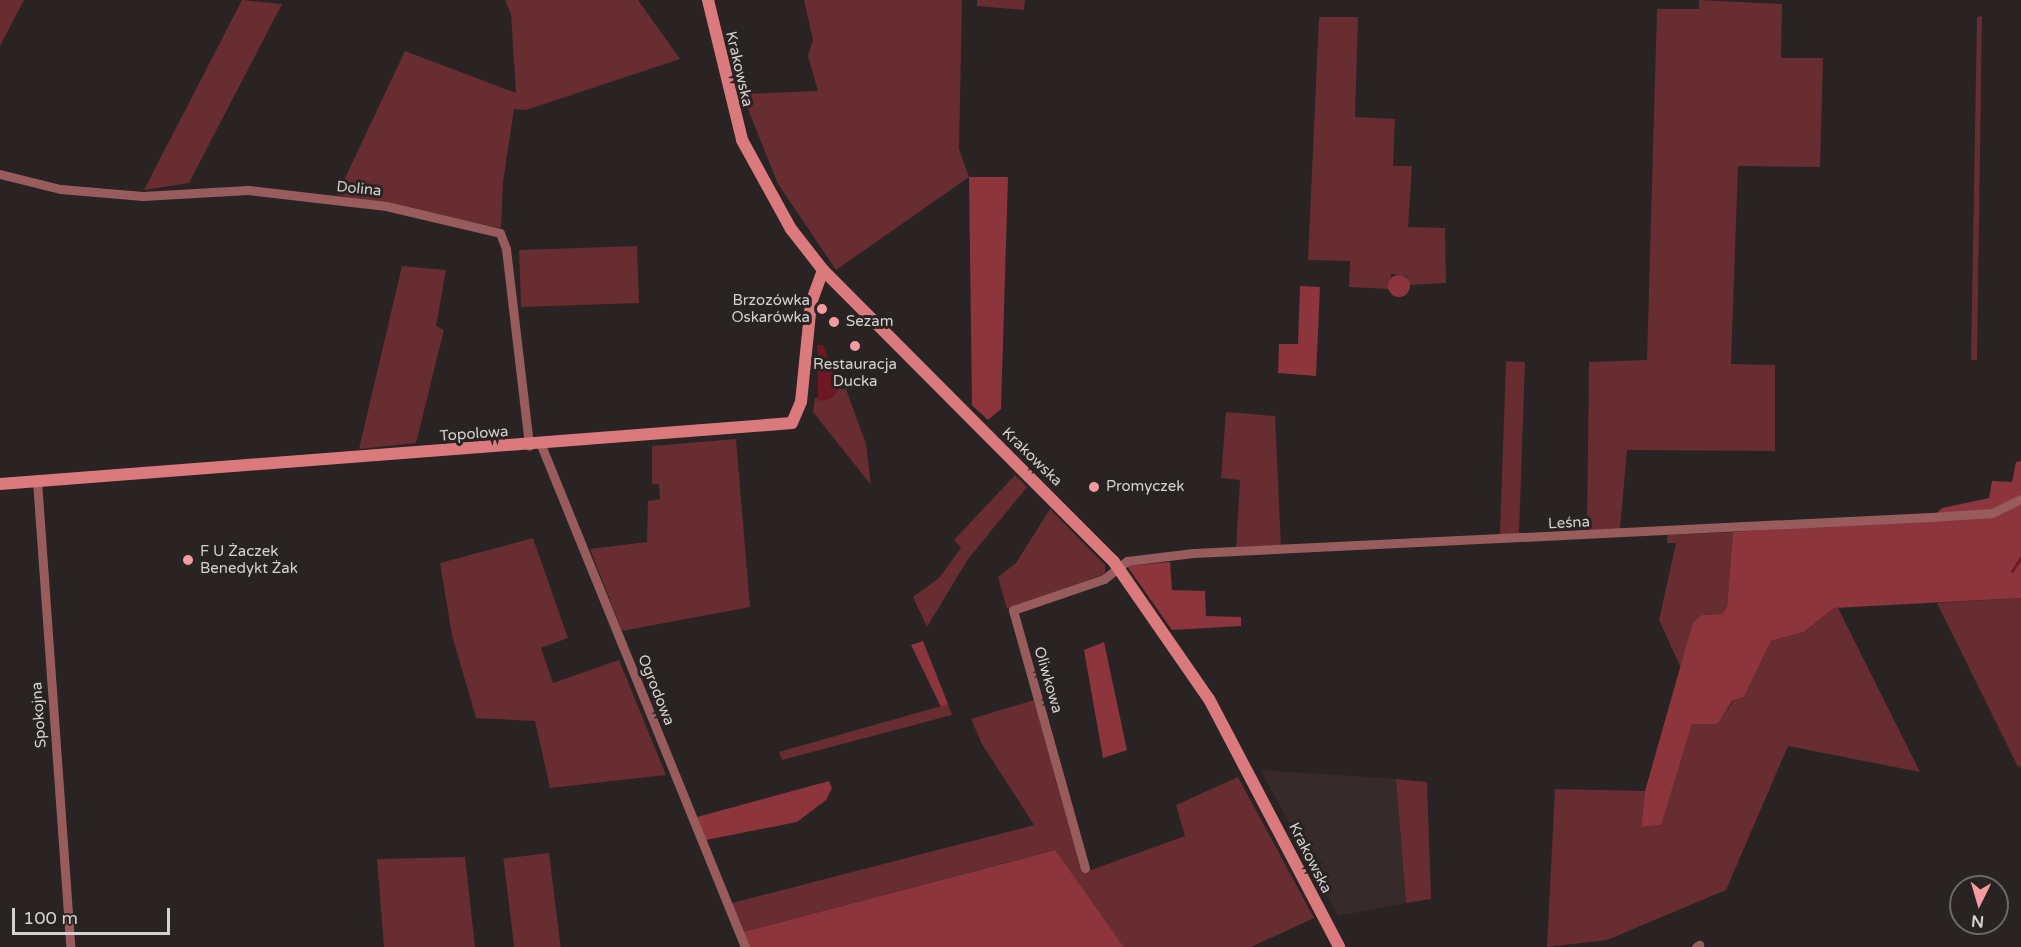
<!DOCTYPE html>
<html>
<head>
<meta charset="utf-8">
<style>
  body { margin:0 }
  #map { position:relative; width:2021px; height:947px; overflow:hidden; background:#292323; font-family:"Varela Round",sans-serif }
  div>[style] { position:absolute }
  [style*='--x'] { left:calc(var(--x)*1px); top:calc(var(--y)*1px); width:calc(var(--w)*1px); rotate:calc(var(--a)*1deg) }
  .built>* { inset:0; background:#372a2a }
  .green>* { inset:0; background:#672d30; transform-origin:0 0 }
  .forest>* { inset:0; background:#8c353c }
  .round { border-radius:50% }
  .water>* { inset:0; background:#6d1823 }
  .stream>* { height:3px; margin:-1.5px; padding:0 1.5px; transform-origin:1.5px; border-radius:1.5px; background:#6d1823 }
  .street>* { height:9px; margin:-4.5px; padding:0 4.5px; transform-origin:4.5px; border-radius:4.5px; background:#995c5d }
  .secondary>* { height:12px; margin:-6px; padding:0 6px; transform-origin:6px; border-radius:6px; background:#db7a7d }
  .dots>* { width:16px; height:16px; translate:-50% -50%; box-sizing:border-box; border:3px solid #292323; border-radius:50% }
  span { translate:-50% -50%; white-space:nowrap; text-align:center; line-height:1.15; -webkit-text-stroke:6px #292323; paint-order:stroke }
  .street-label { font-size:15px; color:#d5d1d1 }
  .poi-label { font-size:15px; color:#d5d1d1 }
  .right { translate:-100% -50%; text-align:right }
  .left { translate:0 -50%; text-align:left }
  .north { position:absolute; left:1949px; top:875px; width:60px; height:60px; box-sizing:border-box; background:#292323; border:2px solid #6e6969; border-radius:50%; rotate:185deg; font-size:16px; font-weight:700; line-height:24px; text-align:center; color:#d5d1d1 }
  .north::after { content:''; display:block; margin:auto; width:21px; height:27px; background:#f59b9d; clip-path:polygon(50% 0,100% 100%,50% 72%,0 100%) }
  .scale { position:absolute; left:12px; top:908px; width:158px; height:27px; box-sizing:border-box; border:3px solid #d5d1d1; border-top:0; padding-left:8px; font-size:18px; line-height:21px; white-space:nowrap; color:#d5d1d1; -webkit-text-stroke:4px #292323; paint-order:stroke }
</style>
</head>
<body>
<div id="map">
  <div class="built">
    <div style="clip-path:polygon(1261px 770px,1396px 779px,1406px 903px,1338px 916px)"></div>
  </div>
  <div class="green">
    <div style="clip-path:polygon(0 0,24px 0,0 46px)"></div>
    <div style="clip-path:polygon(242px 0,282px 4px,189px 183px,144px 190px)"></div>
    <div style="clip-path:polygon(505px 0,638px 0,680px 59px,526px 110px,514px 109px,503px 182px,501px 228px,337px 195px,405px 51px,516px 93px,511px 14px)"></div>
    <div style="clip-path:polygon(804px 0,962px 0,959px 149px,969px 177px,836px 270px,778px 184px,742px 94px,818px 91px,808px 56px,813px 40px)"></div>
    <div style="clip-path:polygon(977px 0,1025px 0,1024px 10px,977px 6px)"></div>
    <div style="clip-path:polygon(1699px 0,1782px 4px,1781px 58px,1823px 58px,1820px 167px,1738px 166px,1731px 364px,1775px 365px,1775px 451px,1627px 450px,1620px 529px,1587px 530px,1589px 362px,1647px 360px,1657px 9px,1699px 9px)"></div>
    <div style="clip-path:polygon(1982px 16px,1977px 360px,1971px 360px,1977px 17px)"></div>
    <div style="clip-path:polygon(1319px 17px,1358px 17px,1355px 117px,1395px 119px,1393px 166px,1412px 166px,1408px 227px,1445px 228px,1446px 283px,1407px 285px,1407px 276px,1391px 274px,1390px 289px,1349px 287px,1350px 261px,1308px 260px)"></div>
    <div style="left:637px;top:246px;width:57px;height:118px;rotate:88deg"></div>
    <div style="clip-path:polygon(402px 266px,446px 270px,436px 326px,444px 330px,416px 443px,359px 449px)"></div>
    <div style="left:1525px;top:362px;width:175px;height:19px;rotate:92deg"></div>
    <div style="clip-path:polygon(839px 389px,846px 389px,866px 444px,871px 485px,813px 412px,815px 398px,830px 399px)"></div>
    <div style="clip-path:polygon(1226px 412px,1275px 416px,1281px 547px,1236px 549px,1240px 480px,1221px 478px)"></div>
    <div style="clip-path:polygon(736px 439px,750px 607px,622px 631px,590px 549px,647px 542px,648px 501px,660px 499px,659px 484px,652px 484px,652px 446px)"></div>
    <div style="clip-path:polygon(1015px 475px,1027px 487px,968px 559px,927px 627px,913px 597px,939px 578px,961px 548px,954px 540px)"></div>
    <div style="clip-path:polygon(1050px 509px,1105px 565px,1105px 574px,1007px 609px,998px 577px,1016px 563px)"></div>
    <div style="clip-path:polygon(1733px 532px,1727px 607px,1722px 614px,1702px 615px,1693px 622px,1681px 668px,1659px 620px,1676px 543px,1667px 543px,1667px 535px)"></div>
    <div style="clip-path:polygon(533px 538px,568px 638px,541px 648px,553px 683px,619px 660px,666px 775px,550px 788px,535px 721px,476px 718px,452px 635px,440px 563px)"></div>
    <div style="clip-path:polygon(2021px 598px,2021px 766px,2018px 767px,1937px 603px)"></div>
    <div style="clip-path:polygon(1834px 608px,1838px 608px,1920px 772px,1788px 746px,1726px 890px,1607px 940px,1547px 947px,1555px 789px,1645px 791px,1641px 827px,1660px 825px,1692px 724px,1718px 724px,1733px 701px,1744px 697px,1771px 641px,1804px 632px)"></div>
    <div style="clip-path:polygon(1034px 700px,1083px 873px,1185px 836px,1176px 805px,1238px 777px,1314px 918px,1251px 947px,1124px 947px,1054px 850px,743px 932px,732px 903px,1034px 825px,982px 744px,971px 719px)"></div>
    <div style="clip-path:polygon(948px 704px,952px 715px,782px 760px,779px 752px)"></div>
    <div style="clip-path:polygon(1396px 779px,1427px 782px,1431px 899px,1406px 903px)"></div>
    <div style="left:549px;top:853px;width:95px;height:46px;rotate:83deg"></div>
    <div style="clip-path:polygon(465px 857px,475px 947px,384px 947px,377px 859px)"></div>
  </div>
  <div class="forest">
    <div style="clip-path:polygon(969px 177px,1008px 177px,1001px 409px,988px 420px,972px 405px)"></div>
    <div class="round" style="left:1388px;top:275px;width:22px;height:22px"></div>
    <div style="clip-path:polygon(1300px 286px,1320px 287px,1316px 376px,1278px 373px,1279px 344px,1298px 344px)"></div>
    <div style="clip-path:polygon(2021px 461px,2021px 495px,1990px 510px,1937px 513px,1942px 508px,1989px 498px,1992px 481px,2012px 482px,2016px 462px)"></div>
    <div style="clip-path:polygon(2021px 503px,2021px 598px,1834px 608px,1804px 632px,1771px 641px,1744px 697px,1732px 701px,1718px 724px,1692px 724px,1661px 825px,1641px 827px,1645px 791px,1693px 622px,1702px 615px,1722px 614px,1727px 607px,1733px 532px,1996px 515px)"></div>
    <div style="clip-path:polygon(1170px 562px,1172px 590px,1205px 591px,1206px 616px,1241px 617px,1241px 626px,1172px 630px,1127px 566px)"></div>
    <div style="clip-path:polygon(923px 641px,948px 704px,941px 707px,911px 645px)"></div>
    <div style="clip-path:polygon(1104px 642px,1127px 750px,1103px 758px,1084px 650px)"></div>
    <div style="clip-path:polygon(829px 781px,832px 788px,826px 800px,797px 822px,706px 840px,697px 817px)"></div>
    <div style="clip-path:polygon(1055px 850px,1124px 947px,749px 947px,743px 932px)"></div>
  </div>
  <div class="water">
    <div style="clip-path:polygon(817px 345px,823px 345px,839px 389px,830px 399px,818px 401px)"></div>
  </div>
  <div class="stream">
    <div style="--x:2012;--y:571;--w:17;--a:-57"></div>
  </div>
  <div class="street">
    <div style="--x:0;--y:174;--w:62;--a:14"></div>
    <div style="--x:60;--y:189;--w:83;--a:4.8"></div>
    <div style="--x:143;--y:196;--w:105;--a:-3.3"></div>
    <div style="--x:248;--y:190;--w:139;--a:6.6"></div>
    <div style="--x:386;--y:206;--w:117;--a:13.3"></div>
    <div style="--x:500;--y:233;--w:17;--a:69"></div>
    <div style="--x:506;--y:249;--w:198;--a:83.3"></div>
    <div style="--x:541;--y:445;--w:542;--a:67.88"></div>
    <div style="--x:37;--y:481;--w:467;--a:85.9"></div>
    <div style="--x:1085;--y:868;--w:268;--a:-105.6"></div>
    <div style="--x:1013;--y:610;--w:96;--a:-18.8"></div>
    <div style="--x:1104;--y:579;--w:29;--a:-38"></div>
    <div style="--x:1127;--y:561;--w:67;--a:-6.8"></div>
    <div style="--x:1194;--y:553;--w:738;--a:-2.8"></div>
    <div style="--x:1931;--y:517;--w:61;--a:-3.8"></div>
    <div style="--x:1992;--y:513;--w:32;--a:-26"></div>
    <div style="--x:1696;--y:947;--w:4;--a:-34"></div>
  </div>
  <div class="secondary">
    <div style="--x:708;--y:0;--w:144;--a:76.3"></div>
    <div style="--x:742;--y:140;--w:102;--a:61.2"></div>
    <div style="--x:791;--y:229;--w:52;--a:52"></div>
    <div style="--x:823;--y:270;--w:412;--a:45.1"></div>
    <div style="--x:1114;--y:562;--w:167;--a:55.3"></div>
    <div style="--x:1209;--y:699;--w:280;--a:62.3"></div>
    <div style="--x:0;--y:484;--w:794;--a:-4.4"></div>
    <div style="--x:792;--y:423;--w:23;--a:-67"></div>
    <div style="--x:801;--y:402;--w:100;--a:-84.2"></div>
    <div style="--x:811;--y:303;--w:35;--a:-70"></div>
  </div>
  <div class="dots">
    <div style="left:822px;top:309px;background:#f59b9d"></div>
    <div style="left:834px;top:322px;background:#f59b9d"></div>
    <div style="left:855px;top:346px;background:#f59b9d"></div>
    <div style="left:1094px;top:487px;background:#f59b9d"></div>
    <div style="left:188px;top:560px;background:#f59b9d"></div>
  </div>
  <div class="street-label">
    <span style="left:739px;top:69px;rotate:77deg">Krakowska</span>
    <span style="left:359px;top:189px;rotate:6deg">Dolina</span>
    <span style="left:474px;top:434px;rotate:-4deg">Topolowa</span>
    <span style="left:1032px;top:457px;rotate:44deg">Krakowska</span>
    <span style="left:1569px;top:523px;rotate:-3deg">Leśna</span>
    <span style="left:1048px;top:680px;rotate:74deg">Oliwkowa</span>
    <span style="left:656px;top:690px;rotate:68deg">Ogrodowa</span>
    <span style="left:39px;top:715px;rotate:-94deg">Spokojna</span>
    <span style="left:1310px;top:858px;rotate:63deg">Krakowska</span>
  </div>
  <div class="poi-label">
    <span class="right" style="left:810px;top:309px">Brzozówka<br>Oskarówka</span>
    <span class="left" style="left:846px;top:322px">Sezam</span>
    <span style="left:855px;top:373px">Restauracja<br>Ducka</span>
    <span class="left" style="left:1106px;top:487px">Promyczek</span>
    <span class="left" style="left:200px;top:560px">F U Żaczek<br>Benedykt Żak</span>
  </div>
  <div class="north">N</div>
  <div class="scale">100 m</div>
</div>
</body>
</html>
